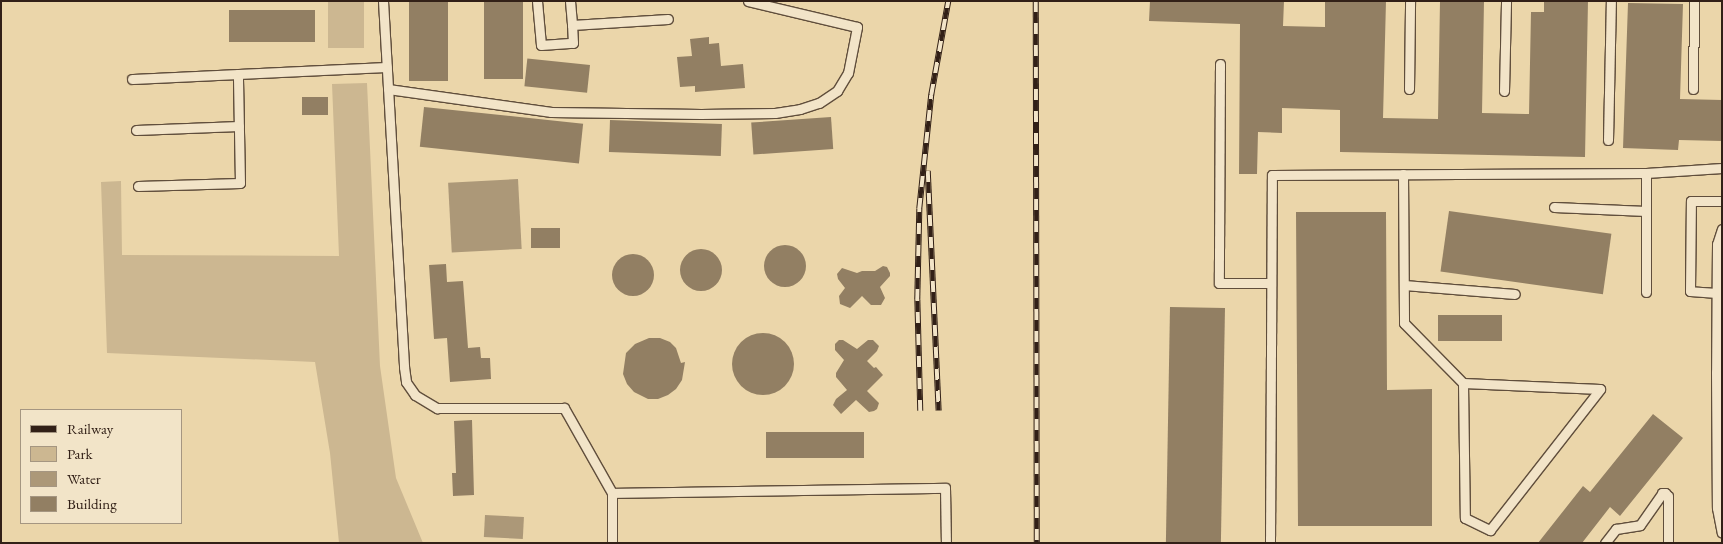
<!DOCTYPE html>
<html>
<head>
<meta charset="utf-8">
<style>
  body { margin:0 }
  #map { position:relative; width:1723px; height:544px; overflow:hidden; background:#ebd6aa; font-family:"EB Garamond",serif }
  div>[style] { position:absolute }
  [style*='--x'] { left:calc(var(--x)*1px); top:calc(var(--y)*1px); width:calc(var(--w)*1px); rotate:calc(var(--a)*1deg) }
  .green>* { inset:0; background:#ccb791; transform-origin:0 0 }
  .water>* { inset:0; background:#ac9878; transform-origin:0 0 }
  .building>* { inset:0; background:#927f63; transform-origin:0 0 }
  .round { border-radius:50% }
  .roads { filter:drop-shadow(1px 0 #604e3c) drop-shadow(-1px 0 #604e3c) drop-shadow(0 1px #604e3c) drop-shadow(0 -1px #604e3c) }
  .service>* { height:9px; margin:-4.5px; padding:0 4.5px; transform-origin:4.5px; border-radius:4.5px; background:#f2e4c8 }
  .rail>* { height:5.5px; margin-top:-2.75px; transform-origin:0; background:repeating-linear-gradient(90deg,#f2e4c8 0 11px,#322017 0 22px); box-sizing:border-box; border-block:1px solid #322017 }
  span { translate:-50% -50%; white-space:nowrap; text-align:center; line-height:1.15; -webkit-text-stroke:4px #f2e4c8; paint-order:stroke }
  .frame { position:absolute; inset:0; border:2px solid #322017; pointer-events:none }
  .legend { position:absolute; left:20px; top:409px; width:162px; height:115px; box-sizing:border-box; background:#f2e4c8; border:1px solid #a59681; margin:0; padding:6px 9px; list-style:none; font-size:15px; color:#322017 }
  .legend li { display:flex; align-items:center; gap:10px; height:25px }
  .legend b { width:25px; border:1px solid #a59681 }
</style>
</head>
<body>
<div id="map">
  <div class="green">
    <div style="left:328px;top:1px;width:36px;height:47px"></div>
    <div style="clip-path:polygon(367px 83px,380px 366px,396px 478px,423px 543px,339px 543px,330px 453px,315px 362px,107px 353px,101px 182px,121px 181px,122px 255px,339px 256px,332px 84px)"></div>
  </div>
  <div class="water">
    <div style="left:518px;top:179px;width:70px;height:70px;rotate:87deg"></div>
    <div style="left:485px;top:515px;width:39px;height:22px;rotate:3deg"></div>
  </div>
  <div class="building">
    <div style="left:409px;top:1px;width:39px;height:80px"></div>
    <div style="left:484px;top:1px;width:39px;height:78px"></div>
    <div style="clip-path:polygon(1150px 1px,1284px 1px,1283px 26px,1325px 27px,1325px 1px,1386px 1px,1383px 118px,1438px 119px,1440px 1px,1484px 1px,1482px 113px,1529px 114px,1531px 12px,1544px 12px,1544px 1px,1588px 1px,1585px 157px,1340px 152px,1340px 110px,1282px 108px,1282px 133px,1258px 132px,1257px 174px,1239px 174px,1240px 24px,1149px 21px)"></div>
    <div style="clip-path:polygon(1628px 3px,1683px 4px,1680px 99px,1722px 100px,1722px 141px,1679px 140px,1678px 150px,1623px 148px)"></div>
    <div style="left:315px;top:10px;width:32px;height:86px;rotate:90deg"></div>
    <div style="clip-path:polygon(709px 37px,709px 44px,719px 43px,721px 66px,743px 64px,745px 88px,695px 92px,695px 86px,680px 87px,677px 57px,692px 56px,690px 39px)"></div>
    <div style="left:590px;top:65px;width:28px;height:63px;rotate:96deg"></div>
    <div style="left:302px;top:97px;width:26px;height:18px"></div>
    <div style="left:424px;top:107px;width:160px;height:40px;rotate:6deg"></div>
    <div style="left:831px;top:117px;width:32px;height:80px;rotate:86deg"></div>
    <div style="left:610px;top:120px;width:112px;height:32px;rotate:2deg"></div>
    <div style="left:1449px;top:211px;width:164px;height:61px;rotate:8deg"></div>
    <div style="clip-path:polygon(1296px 212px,1386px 212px,1387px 390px,1432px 389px,1432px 526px,1298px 526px)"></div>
    <div style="left:560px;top:228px;width:20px;height:29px;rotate:90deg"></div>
    <div class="round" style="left:764px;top:245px;width:42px;height:42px"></div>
    <div class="round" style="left:680px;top:249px;width:42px;height:42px"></div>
    <div class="round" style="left:612px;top:254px;width:42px;height:42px"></div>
    <div style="clip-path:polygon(446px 264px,447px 282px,463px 281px,468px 348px,480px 347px,481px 358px,490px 358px,491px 379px,450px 382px,447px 338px,434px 339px,429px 265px)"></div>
    <div style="clip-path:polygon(883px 266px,887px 267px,890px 273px,890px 276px,880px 287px,885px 298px,881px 305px,871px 305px,862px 296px,850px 308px,840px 304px,839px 296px,845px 288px,838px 279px,837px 274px,842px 268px,857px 273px,862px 271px,875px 271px)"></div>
    <div style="left:1170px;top:307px;width:55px;height:236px;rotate:1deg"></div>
    <div style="left:1438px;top:315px;width:64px;height:26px"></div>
    <div class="round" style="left:732px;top:333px;width:62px;height:62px"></div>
    <div style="clip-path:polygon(649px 338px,660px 338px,670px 342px,676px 348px,681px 363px,685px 362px,682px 380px,676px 389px,668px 395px,658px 399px,648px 399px,634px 392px,627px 384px,623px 374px,626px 353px,635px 344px)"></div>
    <div style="clip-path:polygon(839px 340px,843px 340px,857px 349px,868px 340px,873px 340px,879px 346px,877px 351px,867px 361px,874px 368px,876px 367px,883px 375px,867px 391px,879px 403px,877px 409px,874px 411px,869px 412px,856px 400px,841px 414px,833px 405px,836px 399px,847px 390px,836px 377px,836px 373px,844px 360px,835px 350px,835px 344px)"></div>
    <div style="clip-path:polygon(1653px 414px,1683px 438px,1620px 516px,1610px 507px,1582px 543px,1538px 543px,1583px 486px,1590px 492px)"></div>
    <div style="clip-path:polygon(472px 420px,474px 495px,453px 496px,452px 473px,456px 473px,454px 421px)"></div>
    <div style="left:766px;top:432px;width:98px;height:26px"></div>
  </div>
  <div class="roads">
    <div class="service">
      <div style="--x:383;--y:1;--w:367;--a:86.7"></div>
      <div style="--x:404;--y:367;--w:15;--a:82"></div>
      <div style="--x:406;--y:382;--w:16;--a:55"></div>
      <div style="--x:415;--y:395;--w:26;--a:31"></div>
      <div style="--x:437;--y:408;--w:127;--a:0"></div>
      <div style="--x:564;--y:408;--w:98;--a:60.5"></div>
      <div style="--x:612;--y:493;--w:333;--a:-0.9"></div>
      <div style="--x:945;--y:488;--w:55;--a:89"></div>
      <div style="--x:537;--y:1;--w:44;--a:84.8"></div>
      <div style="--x:541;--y:45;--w:32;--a:-4"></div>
      <div style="--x:573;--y:43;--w:18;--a:-93"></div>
      <div style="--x:572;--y:25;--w:96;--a:-3.6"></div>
      <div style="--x:570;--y:1;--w:24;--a:85"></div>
      <div style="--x:1220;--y:64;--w:219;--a:90.3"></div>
      <div style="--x:1219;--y:283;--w:52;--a:0"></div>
      <div style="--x:132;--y:79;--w:255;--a:-2.7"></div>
      <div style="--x:388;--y:89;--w:165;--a:8"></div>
      <div style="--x:551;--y:112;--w:150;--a:0.8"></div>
      <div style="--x:701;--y:114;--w:74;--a:-0.8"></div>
      <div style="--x:775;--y:113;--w:25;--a:-9"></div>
      <div style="--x:800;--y:109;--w:20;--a:-18"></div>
      <div style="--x:819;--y:103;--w:22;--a:-34"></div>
      <div style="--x:837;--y:91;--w:21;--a:-59"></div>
      <div style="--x:848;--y:73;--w:47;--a:-78.9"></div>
      <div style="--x:857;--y:27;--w:112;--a:-166.6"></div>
      <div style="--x:1409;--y:89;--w:88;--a:-89.3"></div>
      <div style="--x:1693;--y:89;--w:88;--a:-89.3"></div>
      <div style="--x:1504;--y:91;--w:90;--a:-88.7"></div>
      <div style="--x:136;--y:130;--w:103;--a:-2.2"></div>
      <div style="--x:1608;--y:140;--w:139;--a:-88.8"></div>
      <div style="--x:1403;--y:174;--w:149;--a:89.6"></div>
      <div style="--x:1404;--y:323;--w:84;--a:45.5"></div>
      <div style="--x:1463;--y:383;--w:135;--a:89.2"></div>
      <div style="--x:1465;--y:518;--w:28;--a:26"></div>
      <div style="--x:1490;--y:530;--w:179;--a:-52"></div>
      <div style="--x:138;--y:186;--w:102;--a:-1.7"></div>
      <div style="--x:240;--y:183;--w:109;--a:-91.1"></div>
      <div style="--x:1554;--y:207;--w:92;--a:2.5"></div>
      <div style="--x:1722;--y:229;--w:16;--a:108"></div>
      <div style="--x:1717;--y:244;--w:128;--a:90.4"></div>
      <div style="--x:1716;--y:372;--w:136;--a:89.6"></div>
      <div style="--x:1717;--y:508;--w:25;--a:79"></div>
      <div style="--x:1404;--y:285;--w:111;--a:4.6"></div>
      <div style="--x:1646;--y:292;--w:119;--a:-90"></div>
      <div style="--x:1717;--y:293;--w:27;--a:-176"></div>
      <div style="--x:1690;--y:291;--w:90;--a:-89.4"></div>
      <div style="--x:1691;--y:201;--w:31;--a:0"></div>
      <div style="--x:1463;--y:383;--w:137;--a:2.5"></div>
      <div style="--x:612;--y:543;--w:50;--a:-90"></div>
      <div style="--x:1270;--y:543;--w:368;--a:-89.7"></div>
      <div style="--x:1272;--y:175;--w:374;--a:-0.3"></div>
      <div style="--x:1646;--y:173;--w:76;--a:-3.8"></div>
      <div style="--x:1605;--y:543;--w:18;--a:-52"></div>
      <div style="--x:1616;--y:529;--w:24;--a:-9"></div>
      <div style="--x:1640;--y:525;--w:39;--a:-55"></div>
      <div style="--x:1662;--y:493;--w:3;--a:0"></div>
      <div style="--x:1665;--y:493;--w:4;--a:45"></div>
      <div style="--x:1668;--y:496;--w:47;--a:90"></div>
    </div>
  </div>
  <div class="rail">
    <div style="--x:1036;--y:1;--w:542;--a:89.89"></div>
    <div style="--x:928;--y:171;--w:240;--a:87.4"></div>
    <div style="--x:920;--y:411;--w:111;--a:-91.5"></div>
    <div style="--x:917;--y:300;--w:91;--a:-88.7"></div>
    <div style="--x:919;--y:209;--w:115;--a:-84"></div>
    <div style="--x:931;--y:95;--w:96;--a:-79.7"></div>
  </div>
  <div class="frame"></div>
  <ul class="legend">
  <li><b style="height:6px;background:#322017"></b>Railway</li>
  <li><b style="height:14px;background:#ccb791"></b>Park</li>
  <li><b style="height:14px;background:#ac9878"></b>Water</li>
  <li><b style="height:14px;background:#927f63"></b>Building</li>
  </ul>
</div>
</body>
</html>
